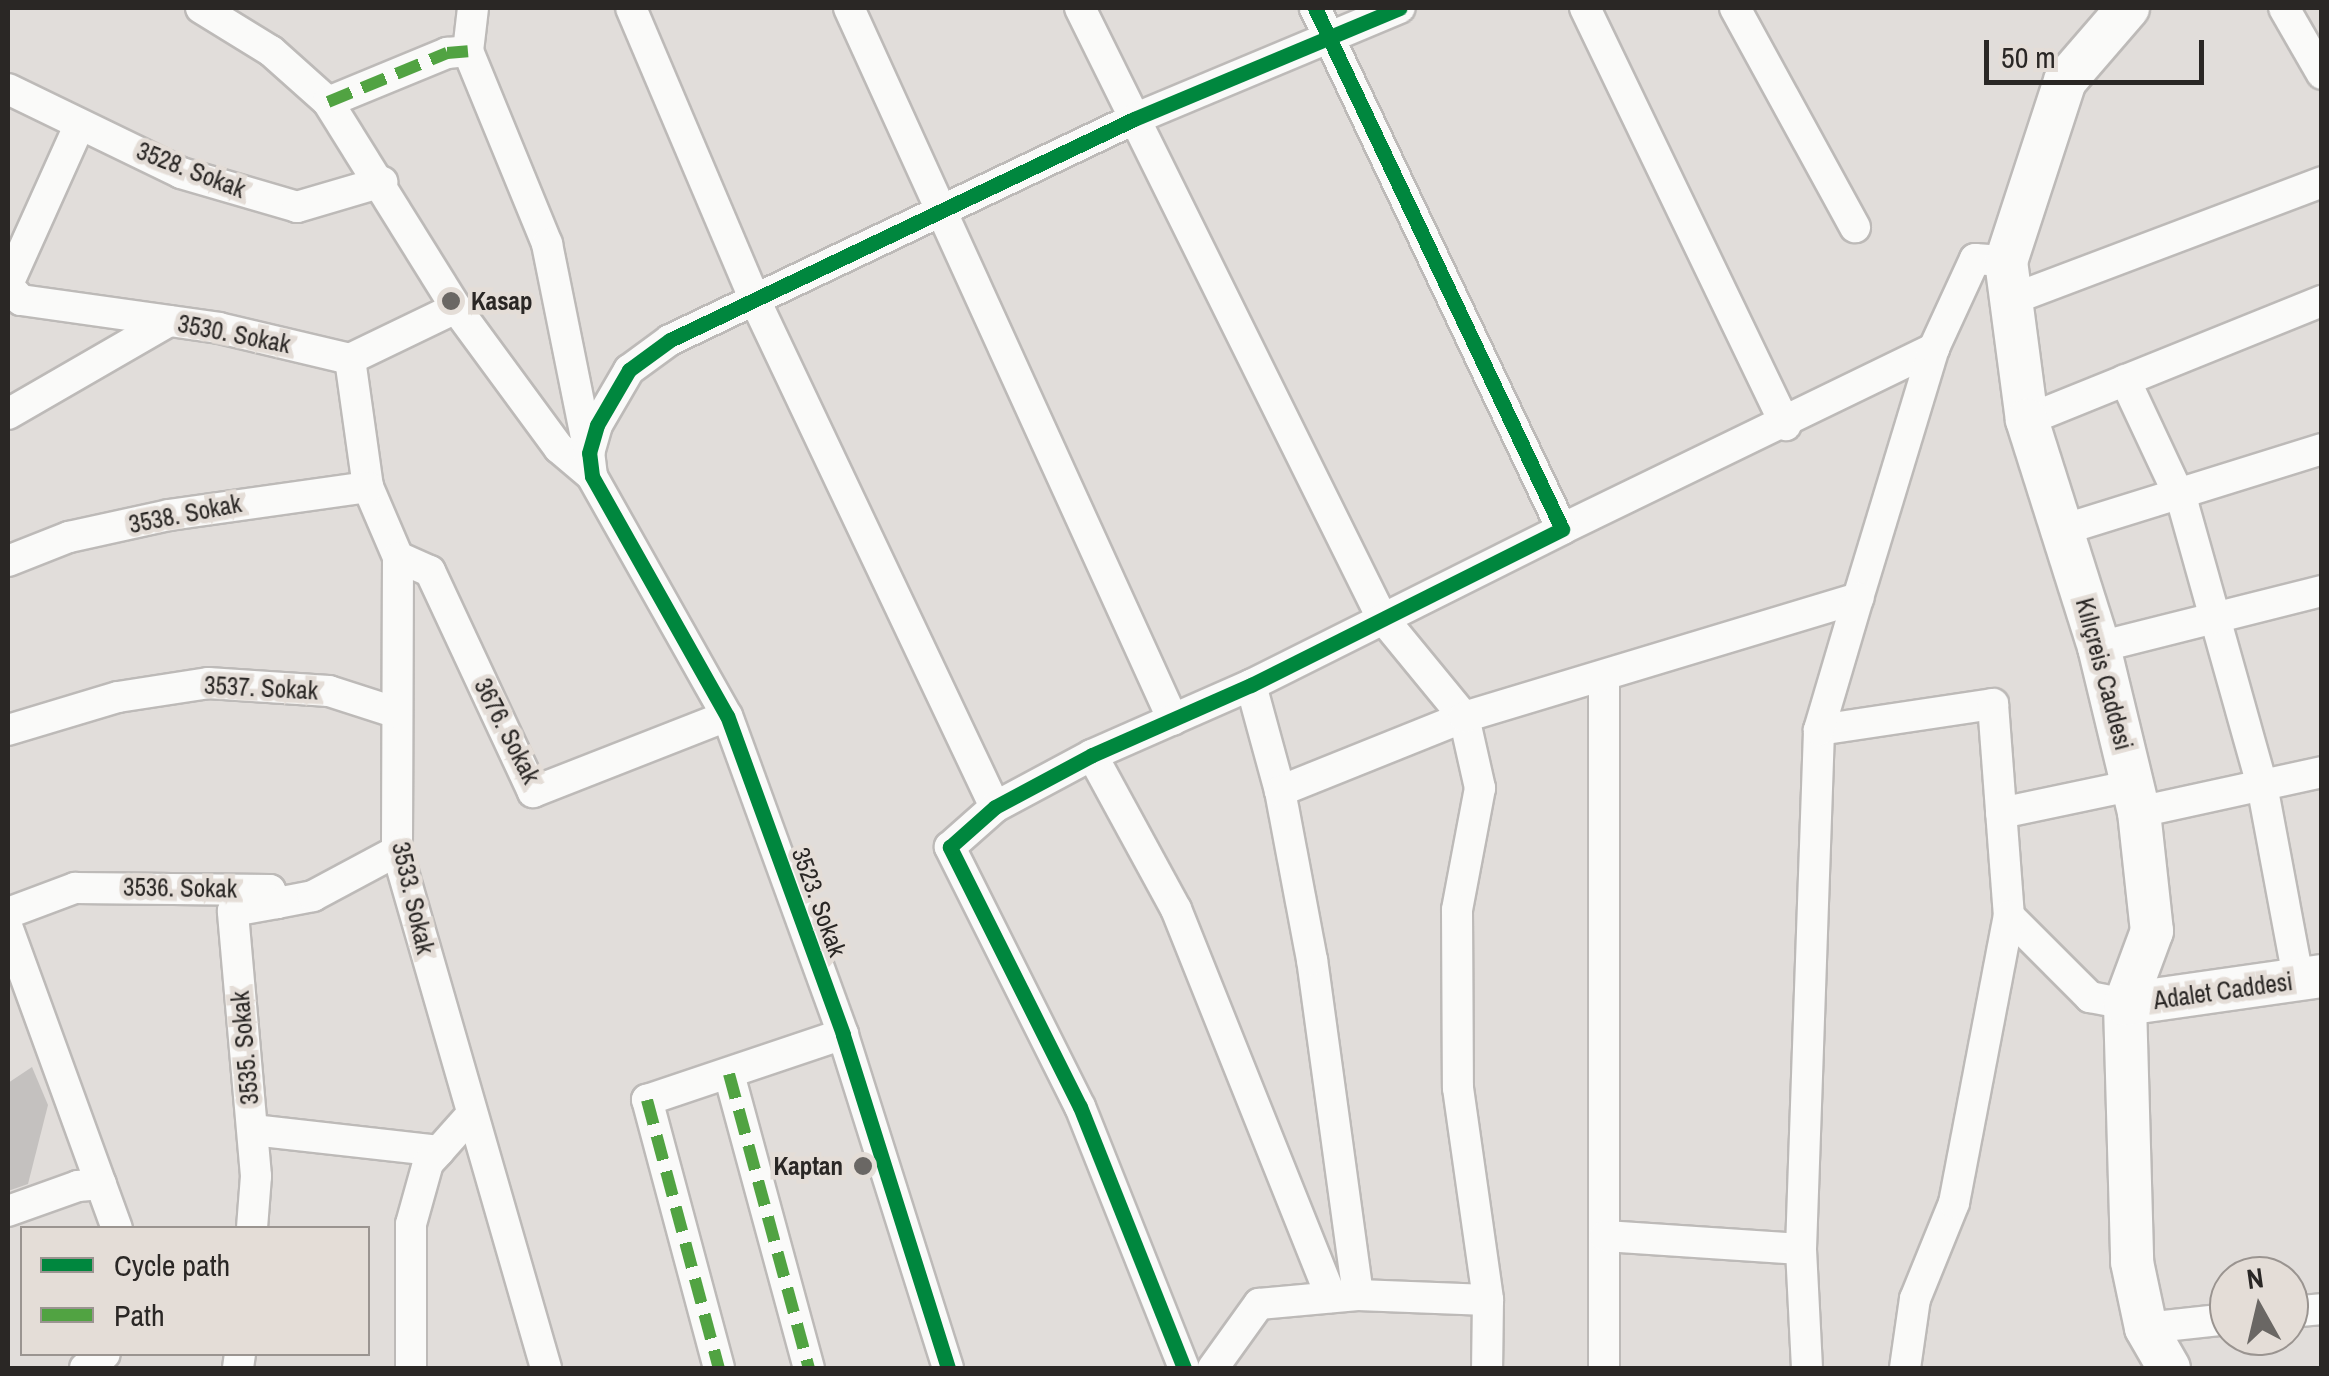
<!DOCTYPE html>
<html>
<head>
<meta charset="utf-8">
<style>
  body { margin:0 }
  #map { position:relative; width:2329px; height:1376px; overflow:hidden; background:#e1ddda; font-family:"Archivo Narrow",sans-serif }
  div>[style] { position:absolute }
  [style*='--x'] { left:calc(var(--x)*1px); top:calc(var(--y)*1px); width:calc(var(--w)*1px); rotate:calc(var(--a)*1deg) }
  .building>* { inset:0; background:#c4c1bf }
  .roads { filter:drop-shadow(2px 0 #bdbab8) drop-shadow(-2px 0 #bdbab8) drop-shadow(0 2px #bdbab8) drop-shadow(0 -2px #bdbab8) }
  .street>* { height:30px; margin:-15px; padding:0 15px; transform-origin:15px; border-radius:15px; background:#fafaf9 }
  .secondary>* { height:42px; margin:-21px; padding:0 21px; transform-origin:21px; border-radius:21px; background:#fafaf9 }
  .quiet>* { height:12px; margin-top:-6px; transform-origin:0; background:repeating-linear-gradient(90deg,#51a342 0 25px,transparent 0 37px) }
  .cycleway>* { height:15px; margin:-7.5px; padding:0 7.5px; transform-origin:7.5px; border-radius:7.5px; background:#00873e }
  .dots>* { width:28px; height:28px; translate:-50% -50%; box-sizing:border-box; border:5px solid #e4ddd7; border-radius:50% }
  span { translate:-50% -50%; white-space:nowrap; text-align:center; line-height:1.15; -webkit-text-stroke:9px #e4ddd7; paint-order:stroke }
  .street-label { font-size:25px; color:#2a2725 }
  .poi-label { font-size:25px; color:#2a2725; font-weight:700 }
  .left { translate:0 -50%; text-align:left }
  .right { translate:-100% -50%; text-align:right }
  .frame { position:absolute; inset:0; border:10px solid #2a2725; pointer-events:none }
  .legend { position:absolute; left:20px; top:1226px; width:350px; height:130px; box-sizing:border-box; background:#e4ddd7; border:2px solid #9a9490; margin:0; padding:12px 18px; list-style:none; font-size:30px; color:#2a2725 }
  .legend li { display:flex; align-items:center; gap:20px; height:50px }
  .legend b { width:50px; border:2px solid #9a9490 }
  .north { position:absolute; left:2209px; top:1256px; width:100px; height:100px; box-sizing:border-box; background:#e4ddd7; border:2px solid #9a9490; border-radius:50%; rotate:352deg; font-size:28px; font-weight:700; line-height:40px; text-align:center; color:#2a2725 }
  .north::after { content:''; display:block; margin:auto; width:35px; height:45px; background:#6a6764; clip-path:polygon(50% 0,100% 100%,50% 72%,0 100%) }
  .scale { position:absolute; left:1984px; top:40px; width:220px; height:45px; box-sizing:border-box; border:5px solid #2a2725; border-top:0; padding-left:12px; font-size:30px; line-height:35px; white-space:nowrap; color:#2a2725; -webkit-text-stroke:8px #e4ddd7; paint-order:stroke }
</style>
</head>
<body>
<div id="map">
  <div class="building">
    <div style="clip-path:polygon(32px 1067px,48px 1105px,28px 1184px,8px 1191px,8px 1083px)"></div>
  </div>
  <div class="roads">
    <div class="street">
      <div style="--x:201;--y:8;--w:82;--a:31.6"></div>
      <div style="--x:271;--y:51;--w:76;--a:41.8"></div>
      <div style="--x:328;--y:102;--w:243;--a:58.1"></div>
      <div style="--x:456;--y:308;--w:174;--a:53.7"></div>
      <div style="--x:559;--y:448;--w:43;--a:40.3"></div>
      <div style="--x:473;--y:8;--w:43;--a:96.6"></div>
      <div style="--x:468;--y:51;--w:209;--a:67.7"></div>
      <div style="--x:547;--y:244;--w:213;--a:78.6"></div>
      <div style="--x:631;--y:8;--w:315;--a:67"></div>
      <div style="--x:754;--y:298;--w:563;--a:64.66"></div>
      <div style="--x:849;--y:8;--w:782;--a:65.53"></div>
      <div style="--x:1080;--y:8;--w:678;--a:63.66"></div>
      <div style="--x:1381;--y:616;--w:131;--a:50.6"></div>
      <div style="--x:1464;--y:717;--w:73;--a:77.3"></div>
      <div style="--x:1480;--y:788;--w:124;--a:100.7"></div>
      <div style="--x:1457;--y:910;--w:178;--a:89.7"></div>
      <div style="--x:1458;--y:1088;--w:214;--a:81.9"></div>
      <div style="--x:1488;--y:1300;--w:68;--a:90.8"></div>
      <div style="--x:1585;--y:8;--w:463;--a:64.3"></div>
      <div style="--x:1735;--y:8;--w:250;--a:61.3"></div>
      <div style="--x:2284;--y:8;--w:76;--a:60.1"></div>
      <div style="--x:8;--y:89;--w:192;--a:25.9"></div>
      <div style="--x:181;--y:173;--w:121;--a:16.3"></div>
      <div style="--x:297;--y:207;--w:89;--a:-16.4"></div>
      <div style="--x:328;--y:102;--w:129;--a:-22.4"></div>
      <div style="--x:447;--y:53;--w:21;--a:-5"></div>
      <div style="--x:8;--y:284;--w:175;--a:-65.8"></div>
      <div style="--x:8;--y:286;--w:19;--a:47"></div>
      <div style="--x:21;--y:300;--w:200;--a:8"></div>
      <div style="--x:219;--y:328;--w:135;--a:13.3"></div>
      <div style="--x:350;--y:359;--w:118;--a:-25.7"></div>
      <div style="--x:2013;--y:299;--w:330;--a:-20.7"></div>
      <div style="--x:350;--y:359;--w:129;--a:82"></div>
      <div style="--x:368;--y:487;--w:76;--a:66.8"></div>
      <div style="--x:398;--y:557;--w:294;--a:90.2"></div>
      <div style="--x:397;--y:851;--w:538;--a:73.92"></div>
      <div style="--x:2125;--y:380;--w:137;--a:64.9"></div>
      <div style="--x:2183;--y:504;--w:292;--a:74.3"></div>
      <div style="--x:2262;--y:785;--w:200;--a:79.4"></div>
      <div style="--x:8;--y:414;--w:186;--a:-30"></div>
      <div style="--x:2027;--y:420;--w:318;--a:-22"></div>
      <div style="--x:1562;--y:529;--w:414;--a:-25.9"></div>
      <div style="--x:2062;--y:530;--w:272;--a:-17.3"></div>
      <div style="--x:398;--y:557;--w:35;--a:24"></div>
      <div style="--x:430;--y:571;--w:244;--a:65"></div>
      <div style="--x:533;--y:792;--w:208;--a:-21.4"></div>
      <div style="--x:8;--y:561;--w:66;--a:-21.5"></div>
      <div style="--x:69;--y:537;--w:102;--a:-12.4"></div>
      <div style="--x:169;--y:515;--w:201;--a:-8"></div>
      <div style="--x:2099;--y:647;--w:230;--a:-14.1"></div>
      <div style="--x:1604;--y:679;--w:689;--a:90"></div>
      <div style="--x:1251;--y:685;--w:110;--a:74.7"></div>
      <div style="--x:8;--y:730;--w:115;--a:-16.7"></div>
      <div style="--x:118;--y:697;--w:91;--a:-8.8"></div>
      <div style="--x:208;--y:683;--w:121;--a:3.8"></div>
      <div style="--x:329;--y:691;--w:71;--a:17.9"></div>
      <div style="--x:1819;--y:730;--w:176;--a:-8.5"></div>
      <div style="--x:1993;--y:704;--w:213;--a:85.7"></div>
      <div style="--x:2009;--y:916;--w:115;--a:45"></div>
      <div style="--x:2090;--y:997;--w:36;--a:11"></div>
      <div style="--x:1092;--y:755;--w:175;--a:61.4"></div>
      <div style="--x:1176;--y:909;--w:418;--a:68.2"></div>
      <div style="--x:2139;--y:812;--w:187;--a:-12.3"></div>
      <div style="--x:2001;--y:813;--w:136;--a:-11.9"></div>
      <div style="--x:8;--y:913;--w:72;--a:-20.5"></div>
      <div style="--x:75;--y:888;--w:195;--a:0.6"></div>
      <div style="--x:270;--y:890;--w:15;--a:62"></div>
      <div style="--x:277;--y:903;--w:37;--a:-11"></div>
      <div style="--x:313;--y:896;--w:95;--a:-28.2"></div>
      <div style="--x:8;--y:929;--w:318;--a:70"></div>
      <div style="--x:729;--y:1074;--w:305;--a:74.8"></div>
      <div style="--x:253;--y:1130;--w:187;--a:6.4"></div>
      <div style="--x:439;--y:1151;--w:48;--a:-48.4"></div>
      <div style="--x:8;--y:1211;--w:74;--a:-19.7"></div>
      <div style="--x:78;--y:1186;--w:23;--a:-5"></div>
      <div style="--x:252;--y:1228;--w:52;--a:-85.6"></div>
      <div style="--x:256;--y:1176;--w:266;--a:-95"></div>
      <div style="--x:233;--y:911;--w:45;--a:-10.3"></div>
      <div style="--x:1605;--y:1236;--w:196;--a:3.8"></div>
      <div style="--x:1358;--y:1295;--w:338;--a:-97.8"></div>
      <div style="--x:1312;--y:960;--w:172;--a:-100.7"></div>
      <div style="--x:1280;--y:791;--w:198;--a:-21.9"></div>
      <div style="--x:1464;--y:717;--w:412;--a:-16.8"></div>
      <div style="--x:1858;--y:598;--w:261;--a:-73.1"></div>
      <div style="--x:1934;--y:348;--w:98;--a:-65.3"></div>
      <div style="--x:1975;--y:259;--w:31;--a:4"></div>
      <div style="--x:2289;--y:1312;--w:33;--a:-5"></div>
      <div style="--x:2146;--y:1328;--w:83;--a:-6.2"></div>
      <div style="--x:85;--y:1368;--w:24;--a:-35"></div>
      <div style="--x:238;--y:1368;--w:14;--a:-82"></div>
      <div style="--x:411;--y:1368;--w:144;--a:-90"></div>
      <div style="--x:411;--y:1224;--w:63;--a:-74.4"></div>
      <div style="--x:428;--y:1163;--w:16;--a:-47"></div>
      <div style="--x:719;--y:1368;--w:278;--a:-105"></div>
      <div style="--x:647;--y:1100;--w:207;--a:-18.6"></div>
      <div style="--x:948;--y:1368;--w:350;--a:-107.5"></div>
      <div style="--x:843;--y:1034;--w:338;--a:-110"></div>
      <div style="--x:727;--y:716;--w:275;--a:-119.4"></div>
      <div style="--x:592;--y:476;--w:23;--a:-97"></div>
      <div style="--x:589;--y:453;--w:29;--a:-74"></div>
      <div style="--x:597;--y:425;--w:64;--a:-59.8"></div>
      <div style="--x:629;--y:370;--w:51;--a:-36.2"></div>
      <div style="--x:670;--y:340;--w:514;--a:-25.47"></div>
      <div style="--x:1134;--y:119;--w:288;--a:-22.7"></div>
      <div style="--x:1184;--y:1368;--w:281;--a:-111.7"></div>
      <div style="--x:1080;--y:1107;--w:291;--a:-116.6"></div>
      <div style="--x:950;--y:847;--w:60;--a:-41.6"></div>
      <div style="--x:995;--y:807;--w:110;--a:-28.2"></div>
      <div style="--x:1092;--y:755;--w:174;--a:-23.8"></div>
      <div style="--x:1251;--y:685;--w:348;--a:-26.6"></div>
      <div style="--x:1562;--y:529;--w:577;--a:-115.37"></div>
      <div style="--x:1213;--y:1368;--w:79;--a:-54.3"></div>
      <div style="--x:1259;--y:1304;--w:99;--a:-5.2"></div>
      <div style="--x:1358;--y:1295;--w:130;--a:2.2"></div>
      <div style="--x:1807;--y:1368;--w:119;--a:-92.9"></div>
      <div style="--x:1801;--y:1249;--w:519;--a:-88.01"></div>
      <div style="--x:1819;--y:730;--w:138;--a:-73.5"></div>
      <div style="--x:1905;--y:1368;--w:70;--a:-81.8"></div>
      <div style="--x:1915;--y:1299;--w:104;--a:-67.9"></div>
      <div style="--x:1954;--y:1203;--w:292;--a:-79.2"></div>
    </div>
    <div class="secondary">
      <div style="--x:2128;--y:8;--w:96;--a:130.8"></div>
      <div style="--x:2065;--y:81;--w:189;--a:108.1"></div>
      <div style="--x:2006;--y:261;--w:160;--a:82.5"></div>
      <div style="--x:2027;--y:420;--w:238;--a:72.4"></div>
      <div style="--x:2099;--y:647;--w:170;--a:76.4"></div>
      <div style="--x:2139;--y:812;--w:120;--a:83.8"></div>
      <div style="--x:2152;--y:931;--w:78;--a:110.3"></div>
      <div style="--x:2125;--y:1004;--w:258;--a:88.4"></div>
      <div style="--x:2132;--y:1262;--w:67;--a:78"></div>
      <div style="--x:2146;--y:1328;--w:46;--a:60.1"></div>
      <div style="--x:2125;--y:1004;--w:199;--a:-8.1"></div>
    </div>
  </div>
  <div class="quiet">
    <div style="--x:328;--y:102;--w:129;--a:-22.4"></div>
    <div style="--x:447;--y:53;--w:21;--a:-5"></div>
    <div style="--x:729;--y:1074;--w:305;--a:74.8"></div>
    <div style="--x:647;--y:1100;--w:278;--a:75"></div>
  </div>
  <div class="cycleway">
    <div style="--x:948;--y:1368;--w:350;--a:-107.5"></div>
    <div style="--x:843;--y:1034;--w:338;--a:-110"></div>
    <div style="--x:727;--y:716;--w:275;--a:-119.4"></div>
    <div style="--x:592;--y:476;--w:23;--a:-97"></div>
    <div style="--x:589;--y:453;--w:29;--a:-74"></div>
    <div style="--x:597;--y:425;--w:64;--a:-59.8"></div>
    <div style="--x:629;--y:370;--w:51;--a:-36.2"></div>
    <div style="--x:670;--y:340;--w:514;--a:-25.47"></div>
    <div style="--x:1134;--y:119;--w:288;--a:-22.7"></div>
    <div style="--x:1184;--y:1368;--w:281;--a:-111.7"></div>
    <div style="--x:1080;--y:1107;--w:291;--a:-116.6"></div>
    <div style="--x:950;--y:847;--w:60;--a:-41.6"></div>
    <div style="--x:995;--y:807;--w:110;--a:-28.2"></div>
    <div style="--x:1092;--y:755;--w:174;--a:-23.8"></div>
    <div style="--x:1251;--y:685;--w:348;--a:-26.6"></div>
    <div style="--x:1562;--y:529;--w:577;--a:-115.37"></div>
  </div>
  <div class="dots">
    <div style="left:451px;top:301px;background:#6a6764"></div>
    <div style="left:863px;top:1166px;background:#6a6764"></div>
  </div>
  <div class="street-label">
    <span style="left:191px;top:170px;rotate:21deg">3528. Sokak</span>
    <span style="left:234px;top:334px;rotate:11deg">3530. Sokak</span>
    <span style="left:185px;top:514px;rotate:-11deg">3538. Sokak</span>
    <span style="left:2104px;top:674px;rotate:75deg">Kılıçreis Caddesi</span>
    <span style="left:261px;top:688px;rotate:3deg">3537. Sokak</span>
    <span style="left:507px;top:731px;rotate:63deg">3676. Sokak</span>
    <span style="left:180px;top:888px;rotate:1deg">3536. Sokak</span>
    <span style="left:413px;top:898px;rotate:77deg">3533. Sokak</span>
    <span style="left:819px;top:902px;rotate:70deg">3523. Sokak</span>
    <span style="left:2223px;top:991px;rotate:-8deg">Adalet Caddesi</span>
    <span style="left:245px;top:1048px;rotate:-95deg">3535. Sokak</span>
  </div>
  <div class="poi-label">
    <span class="left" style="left:471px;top:301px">Kasap</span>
    <span class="right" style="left:843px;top:1166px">Kaptan</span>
  </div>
  <div class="frame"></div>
  <ul class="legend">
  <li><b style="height:12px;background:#00873e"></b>Cycle path</li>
  <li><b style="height:12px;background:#51a342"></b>Path</li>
  </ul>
  <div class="north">N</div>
  <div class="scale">50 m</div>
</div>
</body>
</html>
